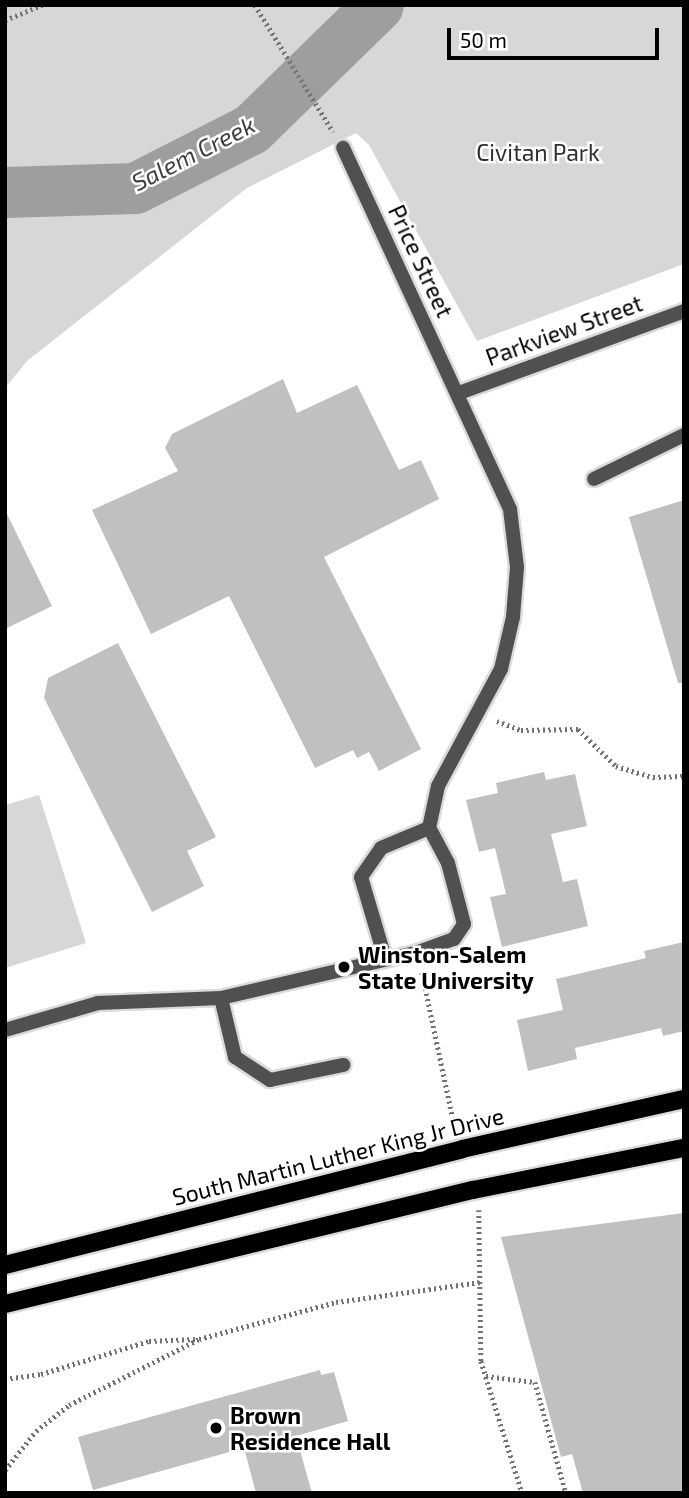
<!DOCTYPE html>
<html>
<head>
<meta charset="utf-8">
<style>
  body { margin:0 }
  #map { position:relative; width:689px; height:1498px; overflow:hidden; background:#fff; font-family:"Exo 2",sans-serif }
  div>[style] { position:absolute }
  [style*='--x'] { left:calc(var(--x)*1px); top:calc(var(--y)*1px); width:calc(var(--w)*1px); rotate:calc(var(--a)*1deg) }
  .green>* { inset:0; background:#d7d7d7 }
  .river>* { height:51px; margin:-25.5px; padding:0 25.5px; transform-origin:25.5px; border-radius:25.5px; background:#9e9e9e }
  .building>* { inset:0; background:#c0c0c0 }
  .path>* { height:4.5px; margin-top:-2.25px; transform-origin:0; background:repeating-linear-gradient(90deg,#727272 0 2px,transparent 0 5.5px) }
  .roads { filter:drop-shadow(2px 0 #dbdbdb) drop-shadow(-2px 0 #dbdbdb) drop-shadow(0 2px #dbdbdb) drop-shadow(0 -2px #dbdbdb) }
  .service>* { height:14px; margin:-7px; padding:0 7px; transform-origin:7px; border-radius:7px; background:#505050 }
  .minor>* { height:14px; margin:-7px; padding:0 7px; transform-origin:7px; border-radius:7px; background:#505050 }
  .primary>* { height:18px; margin:-9px; padding:0 9px; transform-origin:9px; border-radius:9px; background:#000 }
  .dots>* { width:19px; height:19px; translate:-50% -50%; box-sizing:border-box; border:4px solid #fff; border-radius:50% }
  span { translate:-50% -50%; white-space:nowrap; text-align:center; line-height:1.15; -webkit-text-stroke:5px #fff; paint-order:stroke }
  .park-label { font-size:23px; color:#2e2e2e }
  .street-label { font-size:23px; color:#000 }
  .poi-label { font-size:23px; color:#000; font-weight:700 }
  .left { translate:0 -50%; text-align:left }
  .water-label { font-size:24px; color:#3f3f3f; font-style:italic }
  .frame { position:absolute; inset:0; border:7px solid #000; pointer-events:none }
  .scale { position:absolute; left:447px; top:28px; width:212px; height:32px; box-sizing:border-box; border:4px solid #000; border-top:0; padding-left:9px; font-size:21px; line-height:24px; white-space:nowrap; color:#000; -webkit-text-stroke:5px #fff; paint-order:stroke }
</style>
</head>
<body>
<div id="map">
  <div class="green">
    <div style="clip-path:polygon(5px 5px,684px 5px,684px 264px,477px 341px,369px 145px,356px 133px,247px 188px,27px 361px,5px 388px)"></div>
    <div style="clip-path:polygon(39px 795px,86px 943px,5px 968px,5px 805px)"></div>
  </div>
  <div class="river">
    <div style="--x:5;--y:192;--w:130;--a:-1.8"></div>
    <div style="--x:135;--y:188;--w:130;--a:-27"></div>
    <div style="--x:251;--y:129;--w:177;--a:-44.3"></div>
  </div>
  <div class="building">
    <div style="clip-path:polygon(283px 379px,297px 413px,357px 385px,399px 470px,421px 460px,439px 499px,324px 557px,421px 749px,379px 771px,369px 752px,357px 758px,353px 750px,315px 768px,229px 596px,151px 634px,92px 510px,178px 471px,165px 448px,172px 434px)"></div>
    <div style="clip-path:polygon(684px 500px,684px 683px,678px 683px,629px 517px)"></div>
    <div style="clip-path:polygon(5px 510px,52px 606px,5px 629px)"></div>
    <div style="clip-path:polygon(118px 643px,216px 837px,187px 851px,204px 886px,152px 912px,44px 698px,48px 678px)"></div>
    <div style="clip-path:polygon(544px 772px,546px 780px,575px 774px,587px 826px,551px 834px,563px 882px,577px 879px,588px 926px,502px 947px,490px 897px,506px 894px,495px 848px,479px 852px,466px 800px,498px 793px,496px 783px)"></div>
    <div style="clip-path:polygon(684px 942px,684px 1031px,663px 1036px,661px 1028px,575px 1048px,577px 1059px,528px 1071px,517px 1020px,563px 1010px,556px 979px,646px 958px,644px 951px)"></div>
    <div style="clip-path:polygon(684px 1213px,684px 1493px,583px 1493px,572px 1454px,561px 1457px,501px 1237px)"></div>
    <div style="clip-path:polygon(320px 1370px,321px 1375px,334px 1372px,348px 1421px,296px 1436px,312px 1493px,256px 1493px,244px 1448px,93px 1490px,78px 1437px)"></div>
  </div>
  <div class="path">
    <div style="--x:255;--y:5;--w:149;--a:58.4"></div>
    <div style="--x:5;--y:20;--w:40;--a:-22"></div>
    <div style="--x:497;--y:721;--w:26;--a:21"></div>
    <div style="--x:521;--y:730;--w:57;--a:-1"></div>
    <div style="--x:578;--y:729;--w:53;--a:44.2"></div>
    <div style="--x:616;--y:766;--w:39;--a:17"></div>
    <div style="--x:653;--y:777;--w:31;--a:-2"></div>
    <div style="--x:422;--y:972;--w:159;--a:78.1"></div>
    <div style="--x:479;--y:1210;--w:151;--a:89.2"></div>
    <div style="--x:481;--y:1361;--w:138;--a:72.7"></div>
    <div style="--x:486;--y:1376;--w:49;--a:7"></div>
    <div style="--x:535;--y:1382;--w:115;--a:74.4"></div>
    <div style="--x:5;--y:1379;--w:36;--a:-8"></div>
    <div style="--x:41;--y:1374;--w:113;--a:-17"></div>
    <div style="--x:149;--y:1341;--w:46;--a:-2.5"></div>
    <div style="--x:5;--y:1470;--w:50;--a:-51.5"></div>
    <div style="--x:36;--y:1431;--w:42;--a:-38.2"></div>
    <div style="--x:69;--y:1405;--w:146;--a:-26.9"></div>
    <div style="--x:199;--y:1339;--w:142;--a:-15.1"></div>
    <div style="--x:336;--y:1302;--w:146;--a:-7.9"></div>
  </div>
  <div class="roads">
    <div class="service">
      <div style="--x:594;--y:479;--w:100;--a:-26.1"></div>
      <div style="--x:385;--y:958;--w:84;--a:-106.5"></div>
      <div style="--x:361;--y:877;--w:35;--a:-55"></div>
      <div style="--x:381;--y:848;--w:52;--a:-22.6"></div>
      <div style="--x:221;--y:998;--w:61;--a:76.7"></div>
      <div style="--x:235;--y:1057;--w:42;--a:33.3"></div>
      <div style="--x:270;--y:1080;--w:75;--a:-11.6"></div>
      <div style="--x:5;--y:1030;--w:97;--a:-16.2"></div>
      <div style="--x:98;--y:1003;--w:123;--a:-2.3"></div>
      <div style="--x:221;--y:998;--w:202;--a:-13.1"></div>
      <div style="--x:418;--y:952;--w:38;--a:-20"></div>
      <div style="--x:454;--y:939;--w:18;--a:-56"></div>
      <div style="--x:464;--y:924;--w:63;--a:-104.7"></div>
      <div style="--x:448;--y:863;--w:40;--a:-118"></div>
      <div style="--x:429;--y:828;--w:43;--a:-77.9"></div>
      <div style="--x:438;--y:786;--w:133;--a:-61.7"></div>
      <div style="--x:501;--y:669;--w:53;--a:-77"></div>
      <div style="--x:513;--y:617;--w:50;--a:-85.4"></div>
      <div style="--x:517;--y:567;--w:58;--a:-96.9"></div>
      <div style="--x:510;--y:509;--w:398;--a:-114.8"></div>
    </div>
    <div class="minor">
      <div style="--x:459;--y:393;--w:239;--a:-20"></div>
    </div>
    <div class="primary">
      <div style="--x:5;--y:1265;--w:471;--a:-14.2"></div>
      <div style="--x:462;--y:1149;--w:228;--a:-12.7"></div>
      <div style="--x:5;--y:1304;--w:482;--a:-13.7"></div>
      <div style="--x:473;--y:1190;--w:215;--a:-11.3"></div>
    </div>
  </div>
  <div class="dots">
    <div style="left:344px;top:967px;background:#000"></div>
    <div style="left:216px;top:1428px;background:#000"></div>
  </div>
  <div class="park-label">
    <span style="left:538px;top:152px">Civitan Park</span>
  </div>
  <div class="street-label">
    <span style="left:421px;top:261px;rotate:65deg">Price Street</span>
    <span style="left:564px;top:330px;rotate:-20deg">Parkview Street</span>
    <span style="left:338px;top:1156px;rotate:-14deg">South Martin Luther King Jr Drive</span>
  </div>
  <div class="poi-label">
    <span class="left" style="left:358px;top:967px">Winston-Salem<br>State University</span>
    <span class="left" style="left:230px;top:1428px">Brown<br>Residence Hall</span>
  </div>
  <div class="water-label">
    <span style="left:193px;top:153px;rotate:-27deg">Salem Creek</span>
  </div>
  <div class="frame"></div>
  <div class="scale">50 m</div>
</div>
</body>
</html>
